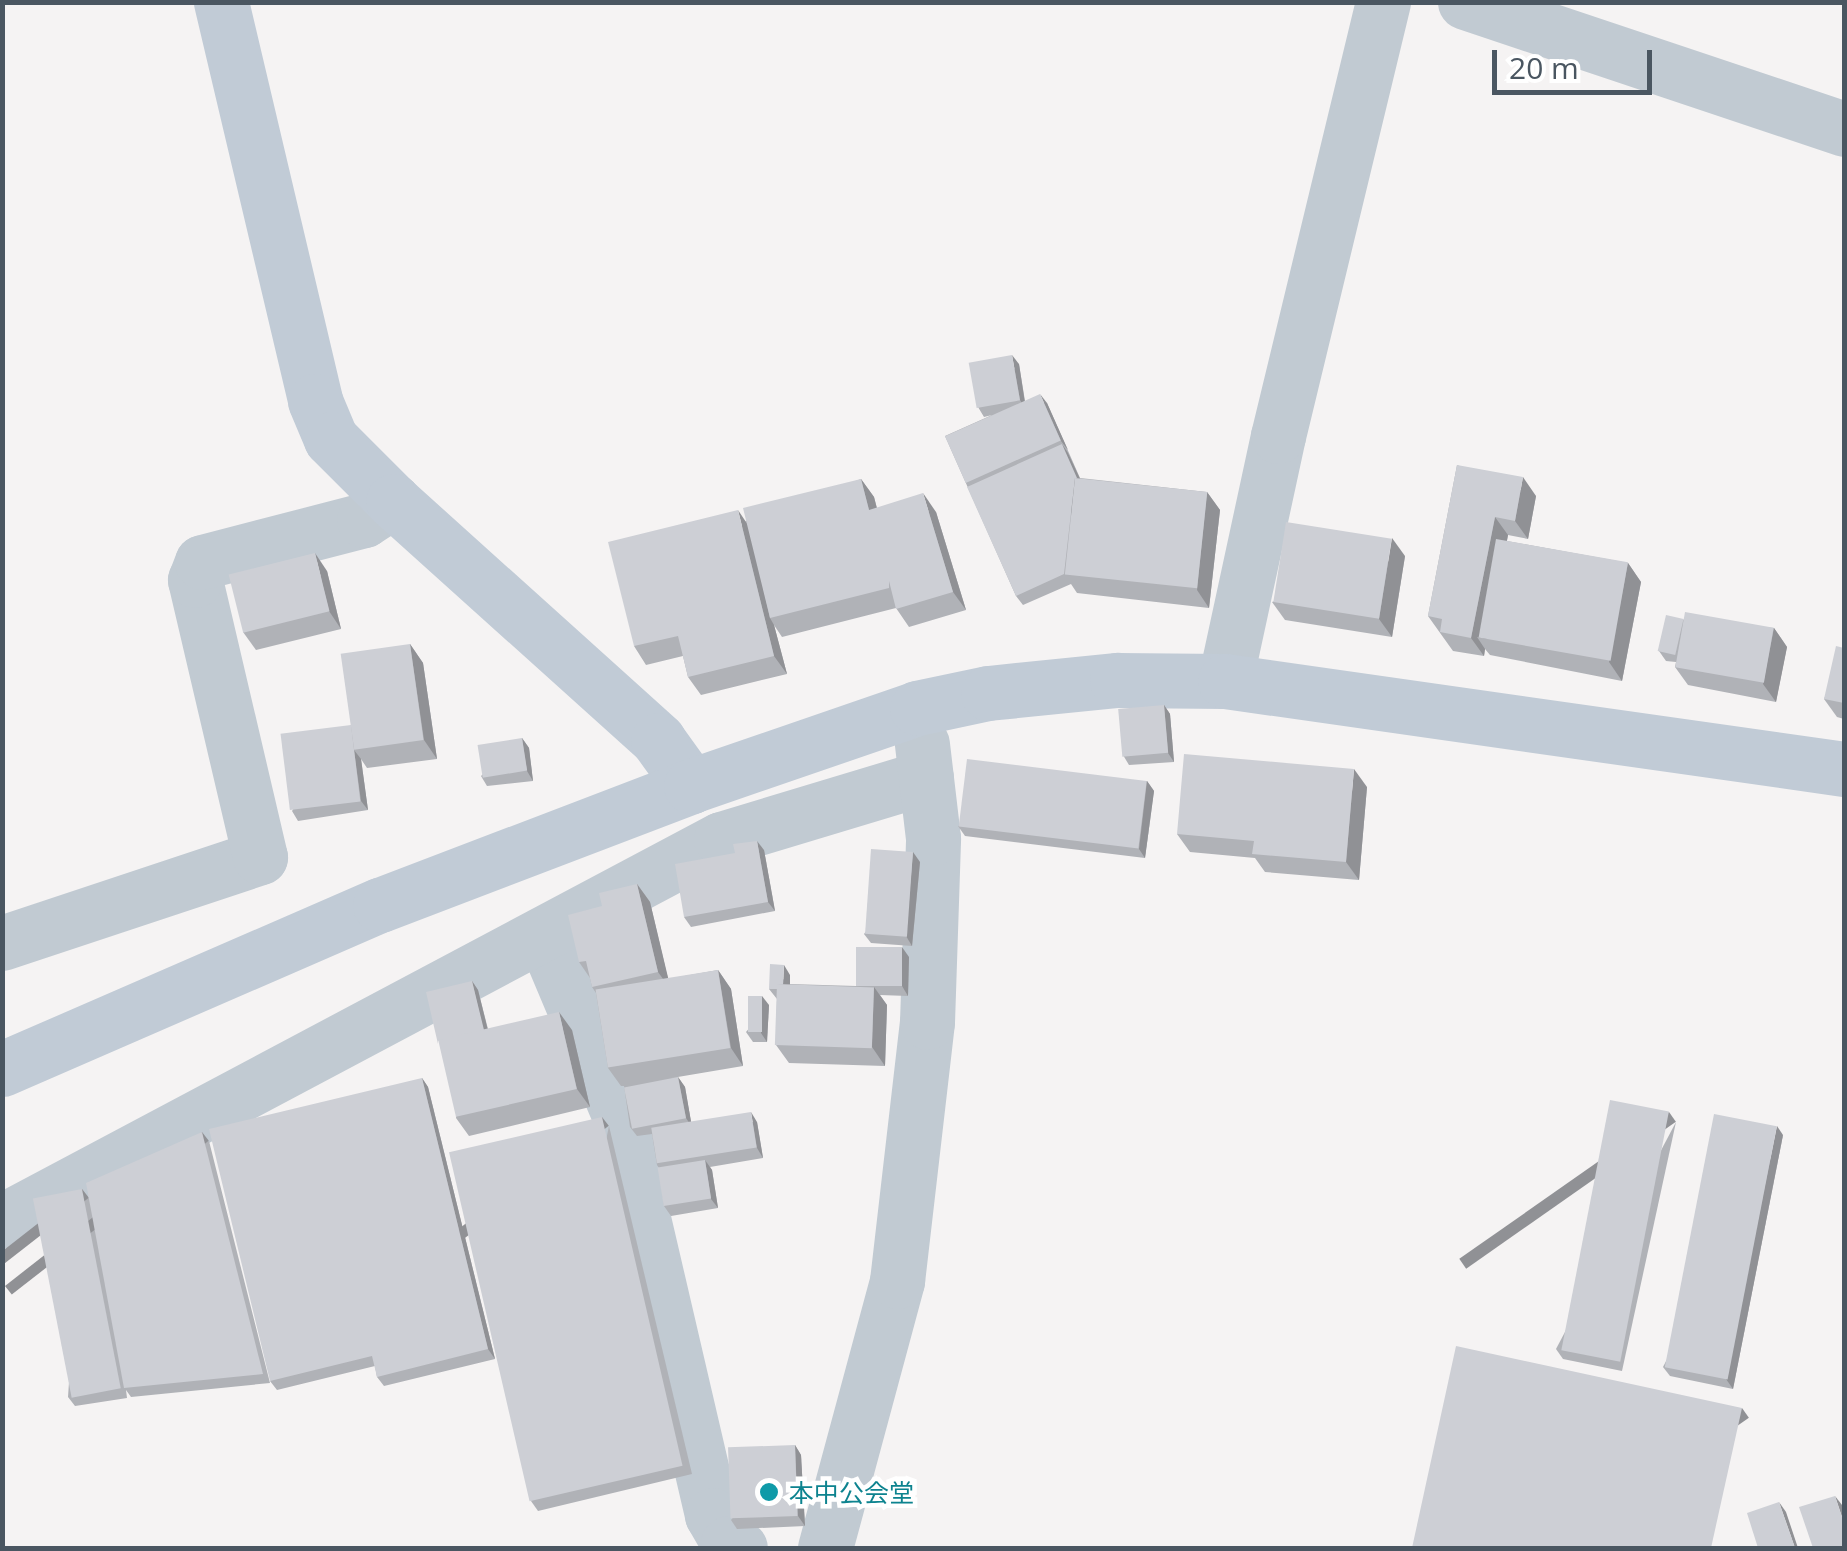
<!DOCTYPE html>
<html>
<head>
<meta charset="utf-8">
<style>
  body { margin:0 }
  #map { position:relative; width:1847px; height:1551px; overflow:hidden; background:#f5f3f3; font-family:"Open Sans","Noto Sans JP",sans-serif }
  div>[style] { position:absolute }
  [style*='--x'] { left:calc(var(--x)*1px); top:calc(var(--y)*1px); width:calc(var(--w)*1px); rotate:calc(var(--a)*1deg) }
  .street>* { height:55px; margin:-27.5px; padding:0 27.5px; transform-origin:27.5px; border-radius:27.5px; background:#c1cad2 }
  .secondary>* { height:55px; margin:-27.5px; padding:0 27.5px; transform-origin:27.5px; border-radius:27.5px; background:#c1cbd6 }
  .wall>* { inset:0; background:#b0b2b7 }
  .shaded-wall>* { inset:0; background:#909195; transform-origin:0 0 }
  .building>* { inset:0; background:#cdcfd5; transform-origin:0 0 }
  .dots>* { width:28px; height:28px; translate:-50% -50%; box-sizing:border-box; border:5px solid #fff; border-radius:50% }
  span { translate:-50% -50%; white-space:nowrap; text-align:center; line-height:1.15; -webkit-text-stroke:9px #fff; paint-order:stroke }
  .culture-label { font-size:25px; color:#0d838f }
  .left { translate:0 -50%; text-align:left }
  .frame { position:absolute; inset:0; border:5px solid #4a5661; pointer-events:none }
  .scale { position:absolute; left:1492px; top:50px; width:160px; height:45px; box-sizing:border-box; border:5px solid #4a5661; border-top:0; padding-left:12px; font-size:30px; line-height:35px; white-space:nowrap; color:#4a5661; -webkit-text-stroke:8px #fff; paint-order:stroke }
</style>
</head>
<body>
<div id="map">
  <div class="street">
    <div style="--x:1465;--y:2;--w:400;--a:18.5"></div>
    <div style="--x:1225;--y:681;--w:251;--a:-77.8"></div>
    <div style="--x:1278;--y:436;--w:447;--a:-76.4"></div>
    <div style="--x:543;--y:934;--w:196;--a:67.2"></div>
    <div style="--x:619;--y:1115;--w:411;--a:76.9"></div>
    <div style="--x:712;--y:1515;--w:32;--a:60"></div>
    <div style="--x:728;--y:1543;--w:13;--a:23"></div>
    <div style="--x:2;--y:943;--w:272;--a:-18.4"></div>
    <div style="--x:260;--y:857;--w:285;--a:-103.2"></div>
    <div style="--x:195;--y:580;--w:19;--a:-69"></div>
    <div style="--x:202;--y:562;--w:167;--a:-14.5"></div>
    <div style="--x:364;--y:520;--w:35;--a:-33"></div>
    <div style="--x:2;--y:1221;--w:814;--a:-27.98"></div>
    <div style="--x:721;--y:839;--w:214;--a:-16.8"></div>
    <div style="--x:825;--y:1548;--w:277;--a:-74.9"></div>
    <div style="--x:897;--y:1281;--w:261;--a:-83.4"></div>
    <div style="--x:927;--y:1022;--w:184;--a:-88.1"></div>
    <div style="--x:933;--y:838;--w:95;--a:-96.7"></div>
  </div>
  <div class="secondary">
    <div style="--x:221;--y:2;--w:410;--a:76.7"></div>
    <div style="--x:315;--y:401;--w:41;--a:67.2"></div>
    <div style="--x:331;--y:439;--w:88;--a:45"></div>
    <div style="--x:393;--y:501;--w:357;--a:42"></div>
    <div style="--x:658;--y:740;--w:57;--a:54.3"></div>
    <div style="--x:2;--y:1069;--w:412;--a:-23.5"></div>
    <div style="--x:380;--y:905;--w:333;--a:-20.9"></div>
    <div style="--x:691;--y:786;--w:239;--a:-19"></div>
    <div style="--x:917;--y:708;--w:73;--a:-11.9"></div>
    <div style="--x:988;--y:693;--w:130;--a:-5.8"></div>
    <div style="--x:1117;--y:680;--w:108;--a:0.5"></div>
    <div style="--x:1225;--y:681;--w:625;--a:8.09"></div>
  </div>
  <div class="wall">
    <div style="clip-path:polygon(1019px 364px,1025px 401px,1047px 403px,1080px 478px,1207px 492px,1220px 510px,1209px 608px,1077px 593px,1071px 584px,1023px 605px,1016px 596px,945px 436px,992px 415px,984px 417px,978px 407px)"></div>
    <div style="clip-path:polygon(1457px 465px,1536px 496px,1528px 539px,1508px 535px,1507px 541px,1628px 563px,1641px 582px,1622px 681px,1490px 655px,1485px 649px,1484px 656px,1453px 651px,1428px 616px)"></div>
    <div style="clip-path:polygon(861px 479px,874px 497px,877px 508px,936px 512px,966px 610px,909px 627px,896px 608px,782px 637px,774px 625px,787px 674px,701px 695px,688px 677px,683px 656px,646px 665px,634px 646px,746px 521px)"></div>
    <div style="clip-path:polygon(1405px 556px,1392px 637px,1285px 620px,1272px 602px)"></div>
    <div style="clip-path:polygon(327px 571px,341px 629px,256px 650px,243px 632px)"></div>
    <div style="clip-path:polygon(1684px 619px,1774px 628px,1787px 647px,1776px 702px,1688px 685px,1675px 667px,1676px 662px,1666px 661px,1659px 651px)"></div>
    <div style="clip-path:polygon(410px 644px,423px 663px,437px 759px,367px 768px,361px 759px,368px 810px,298px 821px,292px 811px,351px 725px)"></div>
    <div style="clip-path:polygon(1844px 648px,1844px 719px,1837px 717px,1824px 699px)"></div>
    <div style="clip-path:polygon(1164px 705px,1170px 714px,1174px 762px,1129px 765px,1123px 755px)"></div>
    <div style="clip-path:polygon(522px 738px,529px 748px,533px 781px,487px 786px,481px 776px)"></div>
    <div style="clip-path:polygon(1147px 781px,1154px 791px,1145px 858px,965px 836px,958px 826px)"></div>
    <div style="clip-path:polygon(1367px 787px,1359px 880px,1265px 872px,1255px 858px,1190px 852px,1177px 834px)"></div>
    <div style="clip-path:polygon(764px 850px,775px 911px,691px 927px,684px 917px)"></div>
    <div style="clip-path:polygon(920px 862px,912px 946px,871px 943px,864px 934px)"></div>
    <div style="clip-path:polygon(637px 884px,650px 902px,668px 979px,718px 970px,731px 989px,743px 1066px,654px 1081px,678px 1077px,685px 1087px,691px 1122px,757px 1122px,763px 1158px,710px 1167px,712px 1170px,718px 1208px,671px 1216px,664px 1206px,659px 1168px,657px 1165px,652px 1134px,637px 1136px,630px 1127px,624px 1086px,621px 1086px,608px 1068px,596px 993px,592px 987px,590px 978px,579px 962px,602px 906px)"></div>
    <div style="clip-path:polygon(909px 957px,908px 996px,880px 995px,887px 1005px,885px 1066px,789px 1063px,776px 1045px,777px 999px,769px 989px,790px 975px,790px 984px,856px 986px)"></div>
    <div style="clip-path:polygon(472px 981px,478px 990px,488px 1029px,572px 1030px,590px 1107px,469px 1136px,456px 1118px)"></div>
    <div style="clip-path:polygon(769px 1005px,767px 1042px,753px 1042px,746px 1032px)"></div>
    <div style="clip-path:polygon(422px 1078px,428px 1087px,495px 1359px,384px 1386px,377px 1377px,375px 1366px,277px 1390px,270px 1381px)"></div>
    <div style="clip-path:polygon(1676px 1122px,1622px 1371px,1563px 1359px,1556px 1349px)"></div>
    <div style="clip-path:polygon(609px 1126px,692px 1474px,538px 1511px,531px 1501px)"></div>
    <div style="clip-path:polygon(1783px 1135px,1733px 1389px,1670px 1376px,1663px 1367px)"></div>
    <div style="clip-path:polygon(209px 1141px,270px 1383px,131px 1397px,126px 1390px,127px 1398px,75px 1406px,68px 1397px,82px 1189px,89px 1198px)"></div>
    <div style="clip-path:polygon(795px 1445px,801px 1455px,805px 1526px,737px 1529px,731px 1520px)"></div>
  </div>
  <div class="shaded-wall">
    <div style="clip-path:polygon(1012px 355px,1019px 364px,1026px 410px,1020px 400px)"></div>
    <div style="clip-path:polygon(1040px 394px,1047px 403px,1068px 450px,1061px 441px)"></div>
    <div style="clip-path:polygon(1062px 444px,1068px 453px,1088px 496px,1079px 576px)"></div>
    <div style="clip-path:polygon(1523px 477px,1536px 496px,1528px 539px,1515px 521px)"></div>
    <div style="clip-path:polygon(861px 479px,874px 497px,882px 529px,869px 510px)"></div>
    <div style="clip-path:polygon(1207px 492px,1220px 510px,1209px 608px,1197px 590px)"></div>
    <div style="clip-path:polygon(923px 493px,936px 512px,966px 610px,953px 592px)"></div>
    <div style="clip-path:polygon(738px 510px,750px 528px,770px 618px,774px 625px,787px 674px,774px 656px)"></div>
    <div style="clip-path:polygon(1495px 517px,1508px 535px,1487px 639px,1477px 637px,1485px 649px,1484px 656px,1471px 638px)"></div>
    <div style="clip-path:polygon(1392px 538px,1405px 556px,1392px 637px,1379px 619px)"></div>
    <div style="clip-path:polygon(315px 553px,327px 571px,341px 629px,329px 611px)"></div>
    <div style="clip-path:polygon(1628px 563px,1641px 582px,1622px 681px,1609px 662px)"></div>
    <div style="clip-path:polygon(1774px 628px,1787px 647px,1776px 702px,1763px 684px)"></div>
    <div style="clip-path:polygon(410px 644px,423px 663px,437px 759px,424px 740px)"></div>
    <div style="clip-path:polygon(1164px 705px,1170px 714px,1174px 762px,1168px 753px)"></div>
    <div style="clip-path:polygon(522px 738px,529px 748px,533px 781px,527px 771px)"></div>
    <div style="clip-path:polygon(354px 750px,361px 759px,368px 810px,361px 801px)"></div>
    <div style="clip-path:polygon(1354px 769px,1367px 787px,1359px 880px,1346px 862px)"></div>
    <div style="clip-path:polygon(1147px 781px,1154px 791px,1145px 858px,1139px 849px)"></div>
    <div style="clip-path:polygon(757px 841px,764px 850px,775px 911px,768px 902px)"></div>
    <div style="clip-path:polygon(913px 852px,920px 862px,912px 946px,906px 936px)"></div>
    <div style="clip-path:polygon(637px 884px,650px 902px,671px 990px,658px 972px)"></div>
    <div style="clip-path:polygon(902px 947px,909px 957px,908px 996px,902px 986px)"></div>
    <div style="clip-path:polygon(784px 965px,790px 975px,790px 999px,783px 989px)"></div>
    <div style="clip-path:polygon(718px 970px,731px 989px,743px 1066px,731px 1048px)"></div>
    <div style="clip-path:polygon(472px 981px,478px 990px,491px 1043px,484px 1033px)"></div>
    <div style="clip-path:polygon(874px 987px,887px 1005px,885px 1066px,872px 1047px)"></div>
    <div style="clip-path:polygon(762px 996px,769px 1005px,767px 1042px,761px 1033px)"></div>
    <div style="clip-path:polygon(559px 1012px,572px 1030px,590px 1107px,577px 1089px)"></div>
    <div style="clip-path:polygon(678px 1077px,685px 1087px,692px 1127px,686px 1118px)"></div>
    <div style="clip-path:polygon(422px 1078px,428px 1087px,495px 1359px,488px 1349px)"></div>
    <div style="clip-path:polygon(751px 1112px,757px 1122px,763px 1158px,757px 1148px)"></div>
    <div style="left:1669px;top:1112px;width:12px;height:256px;rotate:55deg"></div>
    <div style="left:602px;top:1117px;width:11px;height:358px;rotate:52deg"></div>
    <div style="clip-path:polygon(1777px 1126px,1783px 1135px,1733px 1389px,1726px 1379px)"></div>
    <div style="left:202px;top:1132px;width:11px;height:250px;rotate:52deg"></div>
    <div style="clip-path:polygon(705px 1160px,712px 1170px,718px 1208px,711px 1199px)"></div>
    <div style="left:82px;top:1189px;width:11px;height:203px;rotate:52deg"></div>
    <div style="left:1742px;top:1408px;width:12px;height:143px;rotate:55deg"></div>
    <div style="clip-path:polygon(795px 1445px,801px 1455px,805px 1526px,798px 1516px)"></div>
    <div style="clip-path:polygon(1835px 1496px,1842px 1505px,1844px 1513px,1844px 1523px)"></div>
    <div style="clip-path:polygon(1779px 1502px,1786px 1512px,1798px 1548px,1795px 1548px)"></div>
  </div>
  <div class="building">
    <div style="left:1012px;top:355px;width:46px;height:44px;rotate:80deg"></div>
    <div style="left:1040px;top:394px;width:51px;height:104px;rotate:66deg"></div>
    <div style="clip-path:polygon(1062px 444px,1077px 478px,1075px 478px,1064px 574px,1016px 596px,967px 487px)"></div>
    <div style="clip-path:polygon(1457px 465px,1523px 477px,1515px 521px,1495px 517px,1471px 638px,1440px 632px,1442px 619px,1428px 616px)"></div>
    <div style="left:1075px;top:478px;width:133px;height:97px;rotate:6deg"></div>
    <div style="clip-path:polygon(861px 479px,869px 510px,923px 493px,953px 592px,896px 609px,889px 581px,889px 588px,770px 618px,743px 508px)"></div>
    <div style="clip-path:polygon(738px 510px,774px 656px,688px 677px,678px 636px,634px 646px,608px 542px)"></div>
    <div style="left:1286px;top:522px;width:107px;height:81px;rotate:9deg"></div>
    <div style="left:1496px;top:539px;width:134px;height:100px;rotate:10deg"></div>
    <div style="left:315px;top:553px;width:60px;height:89px;rotate:76deg"></div>
    <div style="left:1685px;top:612px;width:90px;height:56px;rotate:10deg"></div>
    <div style="left:1666px;top:615px;width:18px;height:37px;rotate:13deg"></div>
    <div style="left:410px;top:644px;width:97px;height:70px;rotate:82deg"></div>
    <div style="clip-path:polygon(1836px 646px,1844px 648px,1844px 703px,1824px 699px)"></div>
    <div style="left:1164px;top:705px;width:48px;height:46px;rotate:85deg"></div>
    <div style="left:351px;top:725px;width:77px;height:71px;rotate:83deg"></div>
    <div style="left:522px;top:738px;width:33px;height:45px;rotate:81deg"></div>
    <div style="clip-path:polygon(1184px 754px,1354px 769px,1346px 862px,1252px 854px,1254px 841px,1177px 834px)"></div>
    <div style="left:967px;top:759px;width:181px;height:68px;rotate:7deg"></div>
    <div style="clip-path:polygon(757px 841px,768px 902px,684px 917px,675px 864px,735px 853px,733px 844px)"></div>
    <div style="left:871px;top:849px;width:42px;height:85px;rotate:4deg"></div>
    <div style="clip-path:polygon(637px 884px,658px 972px,592px 987px,586px 961px,579px 962px,568px 915px,602px 906px,599px 893px)"></div>
    <div style="left:856px;top:947px;width:46px;height:39px"></div>
    <div style="clip-path:polygon(770px 964px,784px 965px,783px 984px,777px 984px,777px 989px,769px 989px)"></div>
    <div style="left:718px;top:970px;width:79px;height:124px;rotate:81deg"></div>
    <div style="clip-path:polygon(472px 981px,484px 1030px,438px 1041px,438px 1044px,426px 992px)"></div>
    <div style="left:777px;top:984px;width:97px;height:61px;rotate:2deg"></div>
    <div style="left:748px;top:996px;width:14px;height:36px"></div>
    <div style="left:559px;top:1012px;width:79px;height:124px;rotate:77deg"></div>
    <div style="left:678px;top:1077px;width:42px;height:55px;rotate:79deg"></div>
    <div style="clip-path:polygon(422px 1078px,488px 1349px,377px 1377px,372px 1356px,270px 1381px,209px 1129px)"></div>
    <div style="left:1610px;top:1100px;width:60px;height:255px;rotate:11deg"></div>
    <div style="left:751px;top:1112px;width:36px;height:101px;rotate:81deg"></div>
    <div style="left:1714px;top:1114px;width:64px;height:258px;rotate:11deg"></div>
    <div style="left:602px;top:1117px;width:358px;height:157px;rotate:77deg"></div>
    <div style="clip-path:polygon(202px 1132px,263px 1374px,124px 1388px,86px 1183px)"></div>
    <div style="left:705px;top:1160px;width:39px;height:48px;rotate:81deg"></div>
    <div style="left:82px;top:1189px;width:203px;height:50px;rotate:79deg"></div>
    <div style="clip-path:polygon(1456px 1346px,1742px 1408px,1711px 1548px,1412px 1548px)"></div>
    <div style="left:795px;top:1445px;width:71px;height:67px;rotate:88deg"></div>
    <div style="clip-path:polygon(1835px 1496px,1844px 1523px,1844px 1548px,1813px 1548px,1799px 1507px)"></div>
    <div style="clip-path:polygon(1779px 1502px,1795px 1548px,1758px 1548px,1747px 1513px)"></div>
  </div>
  <div class="dots">
    <div style="left:769px;top:1492px;background:#0f9aa8"></div>
  </div>
  <div class="culture-label">
    <span class="left" style="left:789px;top:1492px">本中公会堂</span>
  </div>
  <div class="frame"></div>
  <div class="scale">20 m</div>
</div>
</body>
</html>
